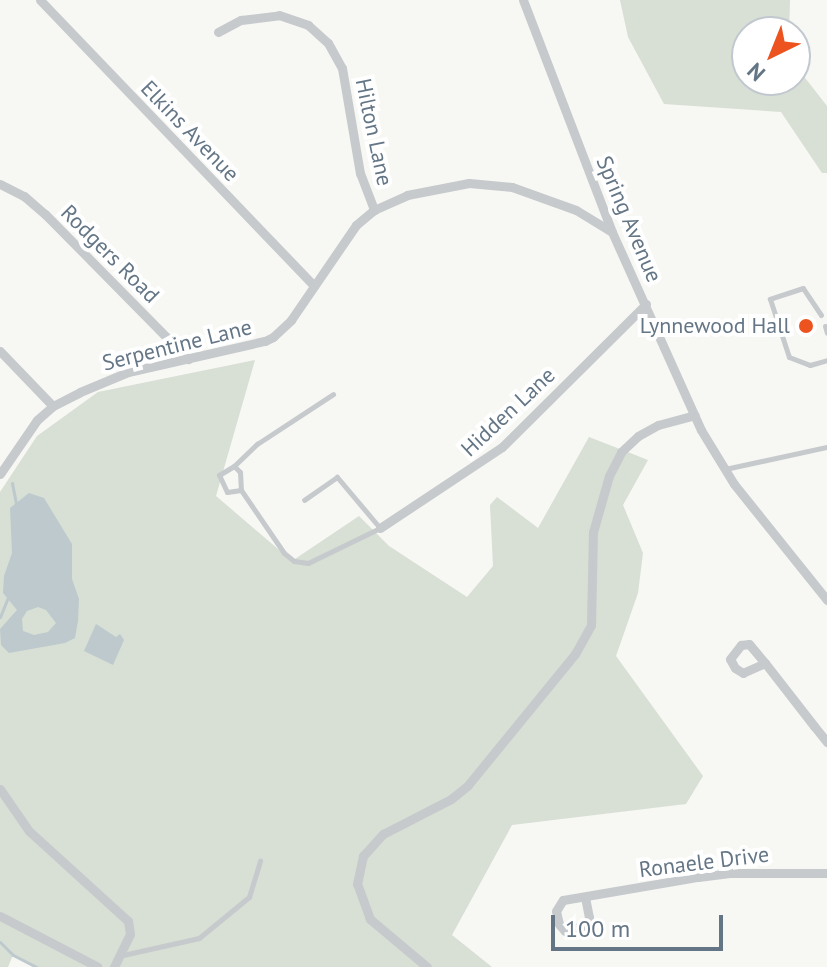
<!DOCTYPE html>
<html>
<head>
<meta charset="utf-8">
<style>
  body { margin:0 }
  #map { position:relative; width:827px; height:967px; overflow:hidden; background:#f7f7f3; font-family:"PT Sans",sans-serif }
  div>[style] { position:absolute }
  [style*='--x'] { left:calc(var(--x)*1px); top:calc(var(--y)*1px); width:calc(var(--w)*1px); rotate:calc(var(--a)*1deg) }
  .green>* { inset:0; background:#d8dfd4 }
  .water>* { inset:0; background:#bdc9cd }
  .stream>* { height:3px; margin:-1.5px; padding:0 1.5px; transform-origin:1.5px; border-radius:1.5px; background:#bdc9cd }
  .service>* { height:5px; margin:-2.5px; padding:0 2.5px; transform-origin:2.5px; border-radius:2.5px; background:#c6cacd }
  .minor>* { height:9px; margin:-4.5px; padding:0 4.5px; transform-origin:4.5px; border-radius:4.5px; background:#c6cacd }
  .dots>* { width:22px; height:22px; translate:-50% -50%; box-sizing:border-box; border:4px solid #fff; border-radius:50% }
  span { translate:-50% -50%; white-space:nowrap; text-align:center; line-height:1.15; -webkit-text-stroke:8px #fff; paint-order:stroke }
  .street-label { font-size:22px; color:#647686 }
  .poi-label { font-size:22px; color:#647686 }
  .right { translate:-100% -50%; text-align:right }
  .north { position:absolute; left:731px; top:16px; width:80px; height:80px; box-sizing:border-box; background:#fff; border:2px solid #c1c8cf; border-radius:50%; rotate:223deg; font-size:22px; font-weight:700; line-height:32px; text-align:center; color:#647686 }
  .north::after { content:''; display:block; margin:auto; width:28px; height:36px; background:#ec531e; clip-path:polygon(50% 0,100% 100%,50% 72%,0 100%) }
  .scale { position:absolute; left:551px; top:915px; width:172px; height:36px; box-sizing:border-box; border:4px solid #647686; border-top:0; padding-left:10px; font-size:24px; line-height:28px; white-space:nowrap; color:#647686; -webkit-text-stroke:6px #fff; paint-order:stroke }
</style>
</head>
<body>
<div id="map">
  <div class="green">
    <div style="clip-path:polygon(620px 0,790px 0,789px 32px,747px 32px,747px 80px,795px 80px,795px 65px,827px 106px,827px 173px,822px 173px,781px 112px,664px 104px,628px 37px)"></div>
    <div style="clip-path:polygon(255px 360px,216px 496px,292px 561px,359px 516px,389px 546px,467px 597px,493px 566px,490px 505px,497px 497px,538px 528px,589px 437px,648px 460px,623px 505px,643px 553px,638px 593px,616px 656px,703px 776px,686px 804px,512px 825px,452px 935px,492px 967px,37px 967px,13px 955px,8px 967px,0 967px,0 492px,37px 436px,98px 392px)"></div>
  </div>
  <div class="water">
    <div style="clip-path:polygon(evenodd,29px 493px,44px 498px,72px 544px,72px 579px,79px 599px,78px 621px,75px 638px,65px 643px,9px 653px,1px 645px,0 629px,17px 610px,3px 593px,4px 576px,12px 553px,10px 508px,29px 493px,38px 607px,46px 610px,56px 623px,48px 632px,34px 635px,23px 631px,22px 619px,27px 611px,38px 607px)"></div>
    <div style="clip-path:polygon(96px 624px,116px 637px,120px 634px,124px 640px,113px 665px,84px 651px)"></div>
  </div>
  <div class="stream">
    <div style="--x:12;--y:483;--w:20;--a:79"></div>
    <div style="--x:0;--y:617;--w:24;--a:-68"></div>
    <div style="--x:0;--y:942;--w:18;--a:45"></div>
    <div style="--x:13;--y:955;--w:27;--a:27"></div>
  </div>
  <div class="service">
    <div style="--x:821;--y:315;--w:32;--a:-124"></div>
    <div style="--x:803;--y:288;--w:35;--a:162"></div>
    <div style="--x:770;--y:299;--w:61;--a:71.9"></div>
    <div style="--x:789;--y:357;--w:22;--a:21"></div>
    <div style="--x:810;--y:365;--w:18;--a:-16"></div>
    <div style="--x:825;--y:326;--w:7;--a:74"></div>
    <div style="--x:234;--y:466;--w:32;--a:-44"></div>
    <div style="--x:257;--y:444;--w:91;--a:-33.3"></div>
    <div style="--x:725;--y:469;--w:104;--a:-12.2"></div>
    <div style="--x:241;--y:490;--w:14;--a:172"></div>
    <div style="--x:227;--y:492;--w:19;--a:-115"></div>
    <div style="--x:219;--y:475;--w:17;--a:-31"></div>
    <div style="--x:234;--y:466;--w:8;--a:45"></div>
    <div style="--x:240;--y:472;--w:18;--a:87"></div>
    <div style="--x:241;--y:490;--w:76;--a:55.7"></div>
    <div style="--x:284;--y:553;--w:13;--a:39"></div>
    <div style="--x:294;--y:561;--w:14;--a:8"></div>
    <div style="--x:308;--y:563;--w:80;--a:-25.9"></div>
    <div style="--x:380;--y:528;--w:67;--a:-130.1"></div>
    <div style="--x:337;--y:477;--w:40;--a:145.1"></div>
    <div style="--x:123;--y:955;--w:78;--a:-12.6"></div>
    <div style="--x:199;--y:938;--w:65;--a:-39.4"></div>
    <div style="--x:249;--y:897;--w:38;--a:-73"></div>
  </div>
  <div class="minor">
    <div style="--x:40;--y:0;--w:396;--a:46.2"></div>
    <div style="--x:523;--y:0;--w:248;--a:69"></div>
    <div style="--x:612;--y:232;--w:217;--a:65.8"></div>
    <div style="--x:701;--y:430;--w:63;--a:58.6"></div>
    <div style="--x:734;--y:484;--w:149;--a:51.3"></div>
    <div style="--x:218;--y:32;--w:26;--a:-28"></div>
    <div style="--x:241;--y:20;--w:38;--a:-7"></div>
    <div style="--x:279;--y:15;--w:31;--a:19"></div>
    <div style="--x:308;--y:25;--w:27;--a:42"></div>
    <div style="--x:328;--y:43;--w:29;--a:61"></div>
    <div style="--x:342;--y:68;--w:107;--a:80.3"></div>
    <div style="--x:360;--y:173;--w:40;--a:69"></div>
    <div style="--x:0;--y:184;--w:27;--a:27"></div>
    <div style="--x:24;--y:196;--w:28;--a:41"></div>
    <div style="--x:45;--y:214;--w:204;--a:45.4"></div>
    <div style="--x:0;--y:351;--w:76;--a:46.1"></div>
    <div style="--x:0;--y:474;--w:65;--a:-55.6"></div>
    <div style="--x:37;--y:420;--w:21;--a:-41"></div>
    <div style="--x:53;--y:406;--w:30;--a:-27"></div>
    <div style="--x:80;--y:392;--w:52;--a:-22.6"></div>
    <div style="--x:128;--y:372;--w:140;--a:-12.8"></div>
    <div style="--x:265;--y:341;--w:9;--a:-27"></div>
    <div style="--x:273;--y:337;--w:25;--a:-43"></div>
    <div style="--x:291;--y:320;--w:115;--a:-55.6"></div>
    <div style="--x:356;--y:225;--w:23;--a:-40"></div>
    <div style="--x:374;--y:210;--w:36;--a:-24"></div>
    <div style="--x:407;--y:195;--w:63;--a:-11"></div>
    <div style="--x:469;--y:183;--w:43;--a:5.3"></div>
    <div style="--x:512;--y:187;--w:68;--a:19.8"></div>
    <div style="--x:576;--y:210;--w:42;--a:31.4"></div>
    <div style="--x:380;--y:528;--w:146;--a:-33.6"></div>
    <div style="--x:502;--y:447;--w:203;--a:-44.8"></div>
    <div style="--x:765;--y:663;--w:24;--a:156"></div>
    <div style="--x:743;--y:673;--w:9;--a:-148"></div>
    <div style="--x:735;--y:668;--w:10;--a:-119"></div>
    <div style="--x:730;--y:659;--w:18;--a:-52"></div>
    <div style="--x:741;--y:645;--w:8;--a:-7"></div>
    <div style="--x:749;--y:644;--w:25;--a:50"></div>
    <div style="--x:765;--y:663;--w:80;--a:52.1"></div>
    <div style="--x:814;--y:726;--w:21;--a:51"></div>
    <div style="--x:0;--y:789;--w:51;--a:55.4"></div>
    <div style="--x:29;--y:831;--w:134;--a:42.3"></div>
    <div style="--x:128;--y:921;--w:13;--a:81"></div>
    <div style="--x:130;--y:934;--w:37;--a:116"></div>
    <div style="--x:585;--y:897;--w:20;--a:79"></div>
    <div style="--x:589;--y:917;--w:8;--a:104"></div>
    <div style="--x:587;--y:925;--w:23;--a:165"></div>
    <div style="--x:565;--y:931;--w:9;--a:-131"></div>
    <div style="--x:559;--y:924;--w:13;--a:-103"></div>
    <div style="--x:556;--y:911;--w:13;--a:-58"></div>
    <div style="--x:563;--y:900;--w:137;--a:-9.7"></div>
    <div style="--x:698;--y:877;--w:34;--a:-7"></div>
    <div style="--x:732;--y:873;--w:95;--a:0"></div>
    <div style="--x:0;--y:916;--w:110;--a:27.5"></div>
    <div style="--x:427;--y:967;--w:75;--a:-139.9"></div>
    <div style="--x:370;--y:919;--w:37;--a:-110"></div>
    <div style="--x:357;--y:884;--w:29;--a:-78"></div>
    <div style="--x:363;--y:856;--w:30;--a:-48"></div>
    <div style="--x:383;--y:834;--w:76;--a:-27.2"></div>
    <div style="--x:451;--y:799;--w:22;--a:-39"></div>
    <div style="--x:468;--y:785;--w:169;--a:-50.8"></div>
    <div style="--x:575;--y:654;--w:33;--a:-61"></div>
    <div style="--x:591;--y:625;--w:93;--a:-88.8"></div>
    <div style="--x:593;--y:532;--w:58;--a:-74.1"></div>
    <div style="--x:609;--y:476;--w:27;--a:-63"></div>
    <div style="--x:621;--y:452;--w:23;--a:-43"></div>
    <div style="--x:638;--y:436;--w:23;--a:-29"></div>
    <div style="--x:658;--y:425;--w:38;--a:-15"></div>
  </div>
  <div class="dots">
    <div style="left:806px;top:326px;background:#ec531e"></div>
  </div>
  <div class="street-label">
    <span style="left:190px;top:131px;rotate:46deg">Elkins Avenue</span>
    <span style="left:374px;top:132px;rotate:78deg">Hilton Lane</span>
    <span style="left:629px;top:219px;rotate:67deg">Spring Avenue</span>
    <span style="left:110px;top:254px;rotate:45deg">Rodgers Road</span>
    <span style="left:177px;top:345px;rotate:-14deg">Serpentine Lane</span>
    <span style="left:508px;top:412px;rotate:-43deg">Hidden Lane</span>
    <span style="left:704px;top:862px;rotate:-7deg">Ronaele Drive</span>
  </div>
  <div class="poi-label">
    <span class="right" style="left:790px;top:326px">Lynnewood Hall</span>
  </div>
  <div class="north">N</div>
  <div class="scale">100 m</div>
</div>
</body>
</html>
